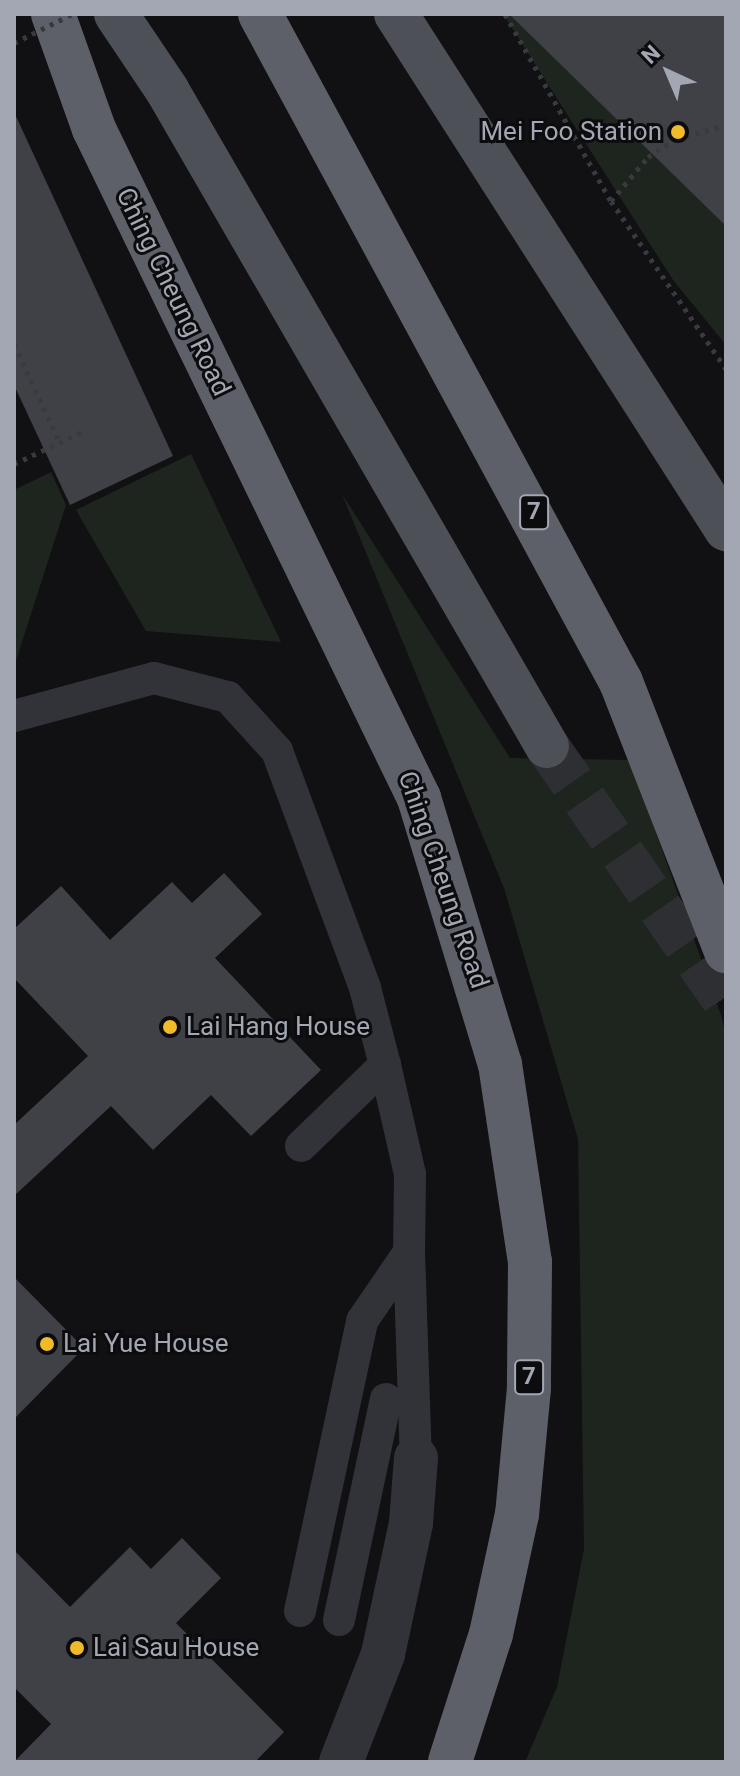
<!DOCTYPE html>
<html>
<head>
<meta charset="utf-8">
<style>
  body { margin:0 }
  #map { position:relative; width:740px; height:1776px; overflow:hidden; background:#111113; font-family:Roboto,sans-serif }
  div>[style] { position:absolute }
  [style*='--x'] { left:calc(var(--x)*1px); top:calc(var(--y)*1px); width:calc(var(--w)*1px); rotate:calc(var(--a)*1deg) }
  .green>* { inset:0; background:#1e251f }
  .building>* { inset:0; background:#404146 }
  .primary-tunnel>* { height:44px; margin-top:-22px; transform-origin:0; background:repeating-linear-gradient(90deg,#2e2f33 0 44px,transparent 0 66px) }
  .path>* { height:5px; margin-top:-2.5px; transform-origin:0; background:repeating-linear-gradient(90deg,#383a3f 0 4px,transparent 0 10px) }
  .lane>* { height:32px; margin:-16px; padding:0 16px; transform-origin:16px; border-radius:16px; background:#323338 }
  .street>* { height:44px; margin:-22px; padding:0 22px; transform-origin:22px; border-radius:22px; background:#323338 }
  .primary>* { height:44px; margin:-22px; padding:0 22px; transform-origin:22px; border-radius:22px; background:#4e5057 }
  .highway>* { height:44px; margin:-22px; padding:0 22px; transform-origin:22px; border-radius:22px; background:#5e6069 }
  .path-bridge>* { height:5px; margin-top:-2.5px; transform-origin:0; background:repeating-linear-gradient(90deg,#383a3f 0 4px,transparent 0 10px) }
  .lane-bridge>* { height:32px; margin:-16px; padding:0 16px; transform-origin:16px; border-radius:16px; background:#323338 }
  .dots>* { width:22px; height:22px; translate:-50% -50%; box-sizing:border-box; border:4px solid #0c0c0e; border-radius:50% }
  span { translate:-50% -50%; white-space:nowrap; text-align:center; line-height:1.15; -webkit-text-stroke:6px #0c0c0e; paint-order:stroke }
  .shield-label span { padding:2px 6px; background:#0c0c0e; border:2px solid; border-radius:6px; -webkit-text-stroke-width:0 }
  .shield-label { font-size:24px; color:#a2a7b3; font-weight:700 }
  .poi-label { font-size:26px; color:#a2a7b3 }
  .right { translate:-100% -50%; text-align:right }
  .left { translate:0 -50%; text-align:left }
  .street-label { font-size:26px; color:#a2a7b3 }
  .frame { position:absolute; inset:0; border:16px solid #a2a7b3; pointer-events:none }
  .north { position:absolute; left:628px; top:32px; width:80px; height:80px; -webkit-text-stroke:6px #0c0c0e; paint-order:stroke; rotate:316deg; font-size:22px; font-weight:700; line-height:32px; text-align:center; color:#a2a7b3 }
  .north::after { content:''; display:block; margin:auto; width:28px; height:36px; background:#a2a7b3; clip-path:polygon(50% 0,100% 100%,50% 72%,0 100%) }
</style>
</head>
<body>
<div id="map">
  <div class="green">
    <div style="clip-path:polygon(503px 14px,726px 14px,726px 345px,673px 280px)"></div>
    <div style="clip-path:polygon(191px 454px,281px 642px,146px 631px,76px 510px)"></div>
    <div style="clip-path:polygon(51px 472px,66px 505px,14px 667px,14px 490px)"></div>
    <div style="clip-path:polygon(342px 494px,510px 758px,630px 760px,721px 1015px,726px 1035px,726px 1762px,525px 1762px,557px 1687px,584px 1549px,578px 1139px,504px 888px)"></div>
  </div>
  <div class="building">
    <div style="clip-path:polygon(509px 14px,726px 14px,726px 226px)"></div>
    <div style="clip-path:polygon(14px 112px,173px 456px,70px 505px,14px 385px)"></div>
    <div style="clip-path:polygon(224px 873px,262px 914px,215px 958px,321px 1070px,251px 1136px,211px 1095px,153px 1150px,111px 1106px,14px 1196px,14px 1125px,88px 1056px,14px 978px,14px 929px,61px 886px,110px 940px,172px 882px,192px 903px)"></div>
    <div style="clip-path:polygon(14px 1277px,84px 1348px,14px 1419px)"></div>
    <div style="clip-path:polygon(182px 1538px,221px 1578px,176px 1623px,284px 1732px,255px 1762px,14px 1762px,51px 1724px,14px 1687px,14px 1550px,70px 1607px,130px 1547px,151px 1569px)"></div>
  </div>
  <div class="primary-tunnel">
    <div style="--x:547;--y:746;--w:313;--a:55.1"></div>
  </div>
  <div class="path">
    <div style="--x:505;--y:14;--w:215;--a:60.5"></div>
    <div style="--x:611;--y:201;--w:204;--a:55.6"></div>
    <div style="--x:611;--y:201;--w:57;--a:-49.9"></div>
    <div style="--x:648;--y:157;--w:33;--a:-33"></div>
    <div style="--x:676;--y:139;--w:52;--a:-15.6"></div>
    <div style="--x:14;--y:344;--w:109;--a:65.1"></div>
    <div style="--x:14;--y:464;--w:75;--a:-25.2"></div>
  </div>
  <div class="lane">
    <div style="--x:301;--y:1146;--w:117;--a:-44"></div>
    <div style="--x:409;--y:1252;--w:206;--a:88.1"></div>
    <div style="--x:300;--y:1611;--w:297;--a:-77.9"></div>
    <div style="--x:362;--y:1321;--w:83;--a:-55.7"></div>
    <div style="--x:339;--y:1620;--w:226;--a:-78"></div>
  </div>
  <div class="street">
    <div style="--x:341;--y:1762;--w:116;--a:-68.7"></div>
    <div style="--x:383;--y:1654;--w:134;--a:-77.9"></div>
    <div style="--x:411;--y:1523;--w:65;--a:-85.6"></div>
  </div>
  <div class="primary">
    <div style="--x:116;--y:14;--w:92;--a:56.1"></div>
    <div style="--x:167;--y:90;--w:758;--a:59.92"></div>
    <div style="--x:396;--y:14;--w:612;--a:57.35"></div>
  </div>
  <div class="highway">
    <div style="--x:53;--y:14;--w:122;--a:70.4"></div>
    <div style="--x:94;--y:129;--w:744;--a:64.09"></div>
    <div style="--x:419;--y:798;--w:278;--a:73.1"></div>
    <div style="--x:500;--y:1064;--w:200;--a:81.4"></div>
    <div style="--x:530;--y:1262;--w:126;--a:90.5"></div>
    <div style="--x:529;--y:1388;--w:127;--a:95.4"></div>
    <div style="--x:517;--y:1514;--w:123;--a:102.2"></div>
    <div style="--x:491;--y:1634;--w:134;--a:107.8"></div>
    <div style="--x:260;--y:14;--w:759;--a:61.61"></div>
    <div style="--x:621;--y:682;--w:289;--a:68.7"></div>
  </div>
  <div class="path-bridge">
    <div style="--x:14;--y:43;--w:65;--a:-26.6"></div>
  </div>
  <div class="lane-bridge">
    <div style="--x:14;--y:716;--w:145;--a:-15.2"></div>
    <div style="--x:154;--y:678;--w:76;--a:14.4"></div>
    <div style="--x:228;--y:697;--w:73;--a:47.8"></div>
    <div style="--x:277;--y:751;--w:253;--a:69.6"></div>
    <div style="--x:365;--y:988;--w:80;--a:75.4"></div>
    <div style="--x:385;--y:1065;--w:112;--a:77.1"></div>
    <div style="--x:410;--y:1174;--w:78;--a:90.7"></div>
  </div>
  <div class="dots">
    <div style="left:678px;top:132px;background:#f1ba2b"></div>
    <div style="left:170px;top:1027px;background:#f1ba2b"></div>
    <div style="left:47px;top:1344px;background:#f1ba2b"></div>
    <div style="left:77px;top:1648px;background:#f1ba2b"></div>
  </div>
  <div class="shield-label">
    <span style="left:534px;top:512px">7</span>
    <span style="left:529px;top:1377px">7</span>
  </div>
  <div class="poi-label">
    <span class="right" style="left:662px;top:132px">Mei Foo Station</span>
    <span class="left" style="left:186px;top:1027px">Lai Hang House</span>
    <span class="left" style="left:63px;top:1344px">Lai Yue House</span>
    <span class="left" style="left:93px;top:1648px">Lai Sau House</span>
  </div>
  <div class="street-label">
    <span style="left:173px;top:292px;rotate:64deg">Ching Cheung Road</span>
    <span style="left:443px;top:880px;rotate:71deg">Ching Cheung Road</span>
  </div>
  <div class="frame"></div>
  <div class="north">N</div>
</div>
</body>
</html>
